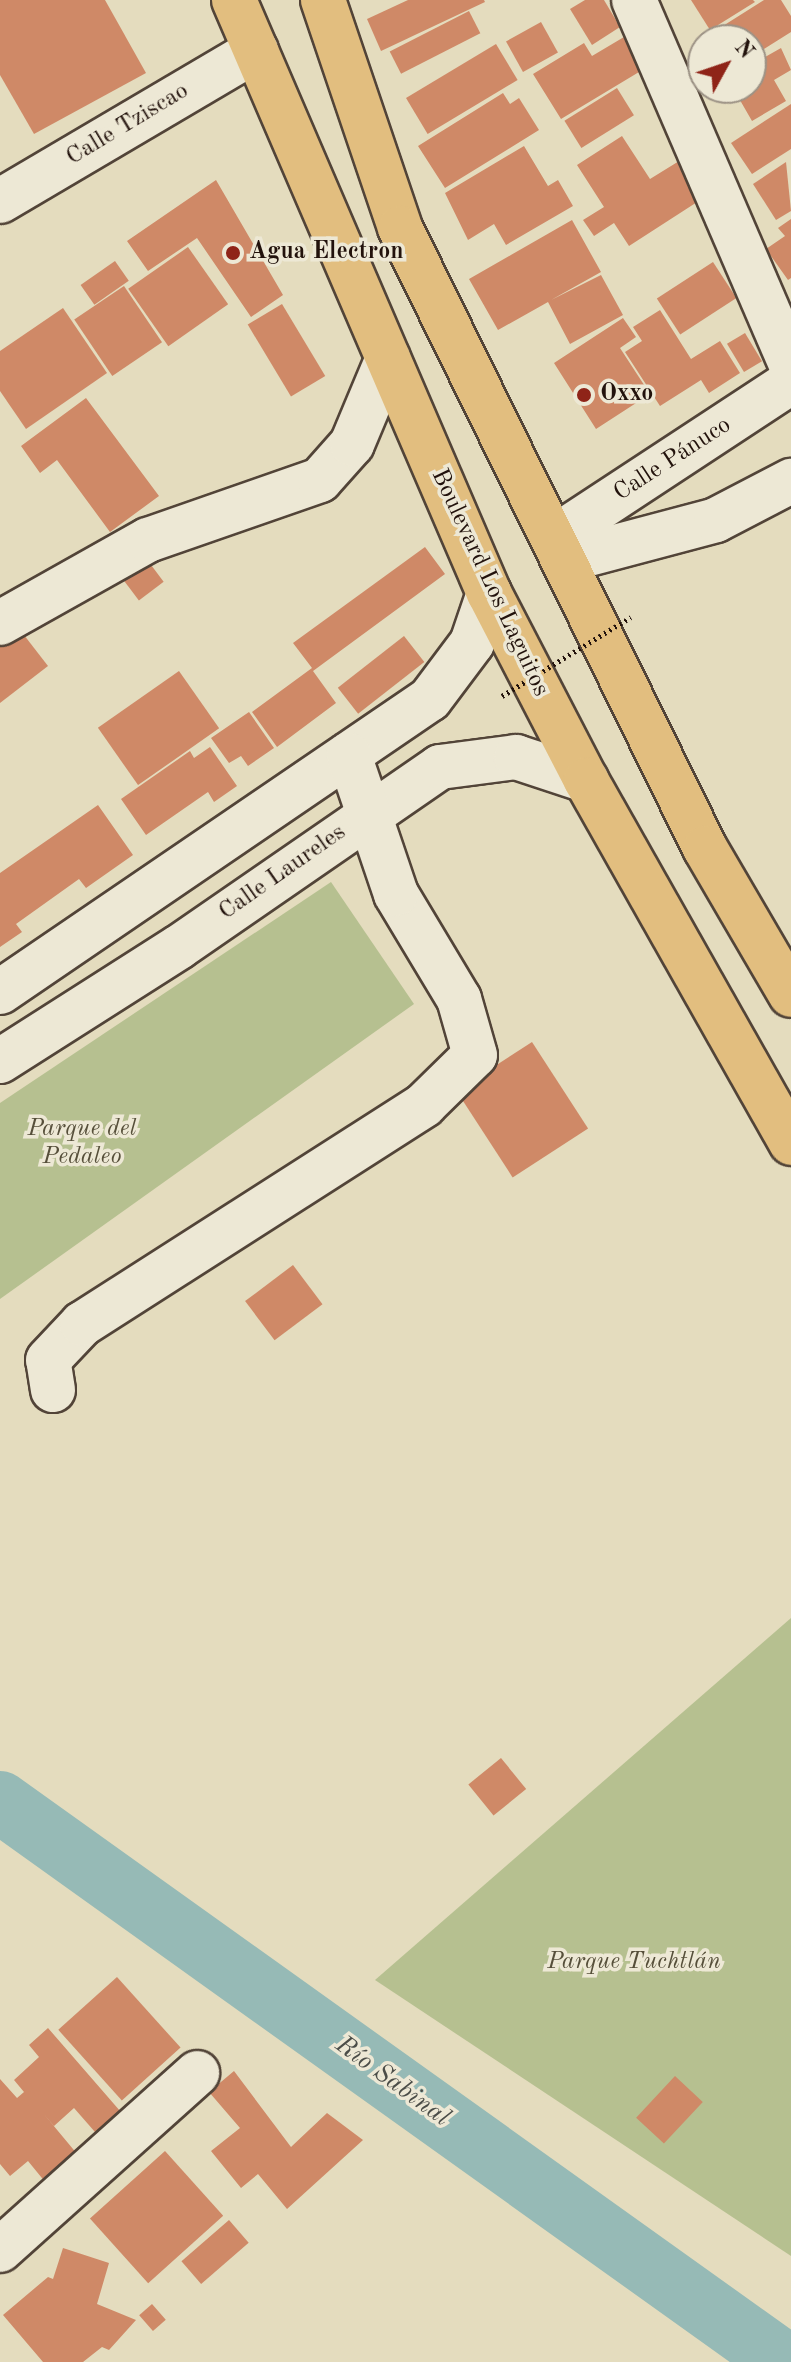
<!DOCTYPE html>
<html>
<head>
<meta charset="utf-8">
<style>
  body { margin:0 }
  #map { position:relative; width:791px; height:2362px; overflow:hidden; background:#e4dcbe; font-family:"Old Standard TT",serif }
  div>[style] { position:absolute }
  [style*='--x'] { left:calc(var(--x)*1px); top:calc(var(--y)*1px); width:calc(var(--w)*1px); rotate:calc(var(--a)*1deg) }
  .green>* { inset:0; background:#b6c090 }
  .river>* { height:62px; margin:-31px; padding:0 31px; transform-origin:31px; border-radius:31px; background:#96bab6 }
  .building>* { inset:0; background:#cf8967; transform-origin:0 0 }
  .roads { filter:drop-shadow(2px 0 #524438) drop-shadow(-2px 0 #524438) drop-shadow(0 2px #524438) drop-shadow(0 -2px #524438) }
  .minor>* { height:44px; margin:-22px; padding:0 22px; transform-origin:22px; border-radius:22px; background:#ede8d5 }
  .major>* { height:44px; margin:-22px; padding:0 22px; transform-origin:22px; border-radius:22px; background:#e2be7f }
  .path-bridge>* { height:5px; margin-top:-2.5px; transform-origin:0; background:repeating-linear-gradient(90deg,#22120c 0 2px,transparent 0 6px) }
  .dots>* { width:22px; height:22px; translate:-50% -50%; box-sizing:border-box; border:4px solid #ede8d5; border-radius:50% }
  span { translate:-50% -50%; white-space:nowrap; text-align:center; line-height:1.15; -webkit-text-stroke:7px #ede8d5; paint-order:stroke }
  .street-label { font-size:24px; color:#22120c }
  .poi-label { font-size:24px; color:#22120c; font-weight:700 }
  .left { translate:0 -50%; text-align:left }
  .park-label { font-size:24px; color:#564f3a; font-style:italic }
  .water-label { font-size:26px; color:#4b4d48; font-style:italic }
  .north { position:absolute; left:687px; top:24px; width:80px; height:80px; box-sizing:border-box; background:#ede8d5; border:2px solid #9c9285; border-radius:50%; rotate:50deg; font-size:22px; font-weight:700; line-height:32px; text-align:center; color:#22120c }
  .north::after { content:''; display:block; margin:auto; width:28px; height:36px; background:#8f2418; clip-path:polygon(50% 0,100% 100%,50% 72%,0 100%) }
</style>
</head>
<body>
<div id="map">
  <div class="green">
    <div style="clip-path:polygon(331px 882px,414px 1004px,0 1299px,0 1103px)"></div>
    <div style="clip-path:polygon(791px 1618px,791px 2256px,375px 1980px)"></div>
  </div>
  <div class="river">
    <div style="--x:0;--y:1802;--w:963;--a:35.57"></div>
  </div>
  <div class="building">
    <div style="clip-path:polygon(0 0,105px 0,146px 73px,34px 134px,0 75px)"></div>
    <div style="clip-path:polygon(408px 0,484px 0,485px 2px,381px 51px,367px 19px)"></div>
    <div style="clip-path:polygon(585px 0,604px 0,620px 27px,592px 45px,570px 9px)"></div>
    <div style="clip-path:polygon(691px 0,753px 0,755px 2px,710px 30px)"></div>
    <div style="clip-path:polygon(764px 0,781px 0,791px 16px,791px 32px,751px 57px,751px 40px,710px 40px,707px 36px)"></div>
    <div style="left:469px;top:11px;width:25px;height:89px;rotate:63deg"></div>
    <div style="left:541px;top:22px;width:35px;height:40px;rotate:61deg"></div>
    <div style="clip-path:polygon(624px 37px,644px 69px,561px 119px,533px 74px,584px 43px,592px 56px)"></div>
    <div style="left:496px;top:44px;width:42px;height:105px;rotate:59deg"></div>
    <div style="clip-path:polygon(781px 48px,791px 70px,774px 80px,786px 101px,752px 121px,733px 88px,751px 88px,751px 65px)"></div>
    <div style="left:617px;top:88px;width:32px;height:62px;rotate:58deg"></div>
    <div style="clip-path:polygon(503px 93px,510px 104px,519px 98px,539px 130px,445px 188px,418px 146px)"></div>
    <div style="clip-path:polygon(791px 104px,791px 149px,752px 174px,731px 143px)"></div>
    <div style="clip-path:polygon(622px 136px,650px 179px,684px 158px,708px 195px,629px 246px,614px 223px,594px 236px,583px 220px,604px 207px,577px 165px)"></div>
    <div style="clip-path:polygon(524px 146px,548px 186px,558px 180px,573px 206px,506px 245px,494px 224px,468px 240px,445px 193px)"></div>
    <div style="clip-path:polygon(786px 162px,791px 211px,776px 220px,753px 184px)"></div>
    <div style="clip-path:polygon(216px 180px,283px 295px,251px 317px,197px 238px,148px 271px,127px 241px)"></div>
    <div style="clip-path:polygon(791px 219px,791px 278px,788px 280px,766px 249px,785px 236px,778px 228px)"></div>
    <div style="clip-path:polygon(572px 220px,601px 272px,551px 300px,601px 275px,623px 315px,570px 344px,548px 302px,498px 330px,469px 279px)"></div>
    <div style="left:188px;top:247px;width:70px;height:73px;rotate:55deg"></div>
    <div style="left:115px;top:261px;width:24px;height:42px;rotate:55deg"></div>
    <div style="left:713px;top:262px;width:43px;height:67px;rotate:57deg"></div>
    <div style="left:124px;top:286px;width:68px;height:60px;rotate:56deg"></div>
    <div style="left:282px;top:304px;width:84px;height:40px;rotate:59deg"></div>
    <div style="clip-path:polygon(63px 308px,107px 373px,26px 429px,0 391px,0 351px)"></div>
    <div style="clip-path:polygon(660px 310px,691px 359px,720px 341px,740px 373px,709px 393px,701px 380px,660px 406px,625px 352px,642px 341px,633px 327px)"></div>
    <div style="clip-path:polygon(623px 318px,636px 337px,620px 348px,650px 394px,596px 429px,554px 363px)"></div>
    <div style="left:745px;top:333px;width:33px;height:21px;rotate:59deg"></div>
    <div style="clip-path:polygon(86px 398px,159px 496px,110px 532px,57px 460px,40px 473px,21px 446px)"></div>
    <div style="clip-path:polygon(425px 547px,445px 574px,313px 671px,336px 703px,277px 747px,252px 712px,312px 668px,293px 643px)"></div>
    <div style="left:145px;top:557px;width:31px;height:31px;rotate:53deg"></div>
    <div style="clip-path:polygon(17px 626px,48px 666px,0 703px,0 639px)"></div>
    <div style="left:404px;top:636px;width:33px;height:84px;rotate:52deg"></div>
    <div style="left:179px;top:671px;width:70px;height:99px;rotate:55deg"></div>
    <div style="clip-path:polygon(249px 712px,274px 748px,248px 766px,241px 756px,229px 763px,211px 738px)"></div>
    <div style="clip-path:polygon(210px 747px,237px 786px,214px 802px,208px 792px,146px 835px,121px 799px,190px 751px,194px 758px)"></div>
    <div style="clip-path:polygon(98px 805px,133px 855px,86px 888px,79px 879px,16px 924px,22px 932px,0 947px,0 873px)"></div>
    <div style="left:532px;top:1042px;width:103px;height:90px;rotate:57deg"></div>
    <div style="left:293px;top:1265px;width:49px;height:60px;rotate:53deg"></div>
    <div style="left:501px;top:1758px;width:40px;height:42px;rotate:51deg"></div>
    <div style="left:117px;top:1977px;width:95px;height:79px;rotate:48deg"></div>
    <div style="clip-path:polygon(48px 2028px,127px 2119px,102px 2140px,74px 2108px,54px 2126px,43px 2113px,78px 2155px,46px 2183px,28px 2161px,10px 2176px,0 2164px,0 2079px,17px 2098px,24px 2092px,14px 2080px,39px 2057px,29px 2045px)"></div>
    <div style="clip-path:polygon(234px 2071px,291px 2147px,327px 2113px,363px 2140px,287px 2209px,258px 2174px,241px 2188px,211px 2151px,240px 2128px,209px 2092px)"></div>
    <div style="left:675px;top:2076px;width:38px;height:57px;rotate:43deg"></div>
    <div style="left:165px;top:2151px;width:87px;height:101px;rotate:48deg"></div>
    <div style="left:229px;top:2220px;width:30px;height:63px;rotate:49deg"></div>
    <div style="clip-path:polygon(63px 2248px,109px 2263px,97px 2304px,136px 2320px,109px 2350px,102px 2347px,83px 2362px,43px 2362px,3px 2315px,48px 2277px,53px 2279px)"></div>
    <div style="left:152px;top:2304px;width:21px;height:17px;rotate:49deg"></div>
  </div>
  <div class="roads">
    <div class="minor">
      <div style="--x:634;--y:0;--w:397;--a:66.7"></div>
      <div style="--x:0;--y:201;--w:297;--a:-30.5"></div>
      <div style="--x:555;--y:537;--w:282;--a:-33.3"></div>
      <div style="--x:566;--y:560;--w:155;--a:-14.9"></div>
      <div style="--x:716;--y:520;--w:85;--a:-27.5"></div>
      <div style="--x:0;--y:623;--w:170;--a:-29.3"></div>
      <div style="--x:148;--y:540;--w:182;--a:-19.2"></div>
      <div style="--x:320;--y:480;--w:48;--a:-48.4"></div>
      <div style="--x:352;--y:444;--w:93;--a:-67.3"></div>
      <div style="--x:0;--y:992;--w:520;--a:-34.27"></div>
      <div style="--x:430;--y:699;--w:70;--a:-53.1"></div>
      <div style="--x:472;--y:643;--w:53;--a:-71.2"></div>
      <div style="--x:0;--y:1061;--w:212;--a:-32.5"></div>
      <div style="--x:179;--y:947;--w:317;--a:-34.6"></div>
      <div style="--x:440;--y:767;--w:77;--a:-7.5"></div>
      <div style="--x:516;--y:757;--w:74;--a:18.2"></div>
      <div style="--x:53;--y:1390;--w:30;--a:-99"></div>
      <div style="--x:48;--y:1360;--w:50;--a:-46.6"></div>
      <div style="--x:82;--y:1324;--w:406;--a:-32.6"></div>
      <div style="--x:424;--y:1105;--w:71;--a:-44.4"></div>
      <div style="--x:475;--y:1055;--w:58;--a:-105.9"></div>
      <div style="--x:459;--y:999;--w:122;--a:-121"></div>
      <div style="--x:396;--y:894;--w:147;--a:-108.7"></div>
      <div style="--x:0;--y:2250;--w:265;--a:-41.9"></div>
    </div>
    <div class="major">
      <div style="--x:234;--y:0;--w:646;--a:66.73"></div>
      <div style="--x:489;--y:593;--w:211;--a:62.6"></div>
      <div style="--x:586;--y:780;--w:417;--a:60.5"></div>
      <div style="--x:323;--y:0;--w:241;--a:71.3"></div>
      <div style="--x:400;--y:228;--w:691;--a:63.81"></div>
      <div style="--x:705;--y:848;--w:170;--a:59.7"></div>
    </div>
  </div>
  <div class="path-bridge">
    <div style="--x:502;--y:696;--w:151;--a:-31.5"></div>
  </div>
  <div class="dots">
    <div style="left:233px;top:253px;background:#8f2418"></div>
    <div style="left:584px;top:395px;background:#8f2418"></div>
  </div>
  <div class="street-label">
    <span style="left:128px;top:125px;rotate:-31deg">Calle Tziscao</span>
    <span style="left:673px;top:460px;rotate:-33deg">Calle Pánuco</span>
    <span style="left:489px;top:583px;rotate:65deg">Boulevard Los Laguitos</span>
    <span style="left:283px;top:873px;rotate:-35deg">Calle Laureles</span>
  </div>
  <div class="poi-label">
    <span class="left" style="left:249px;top:253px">Agua Electron</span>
    <span class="left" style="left:600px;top:395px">Oxxo</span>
  </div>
  <div class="park-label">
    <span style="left:82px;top:1144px">Parque del<br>Pedaleo</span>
    <span style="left:634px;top:1963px">Parque Tuchtlán</span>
  </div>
  <div class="water-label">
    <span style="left:392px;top:2082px;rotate:36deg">Río Sabinal</span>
  </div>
  <div class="north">N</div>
</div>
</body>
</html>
